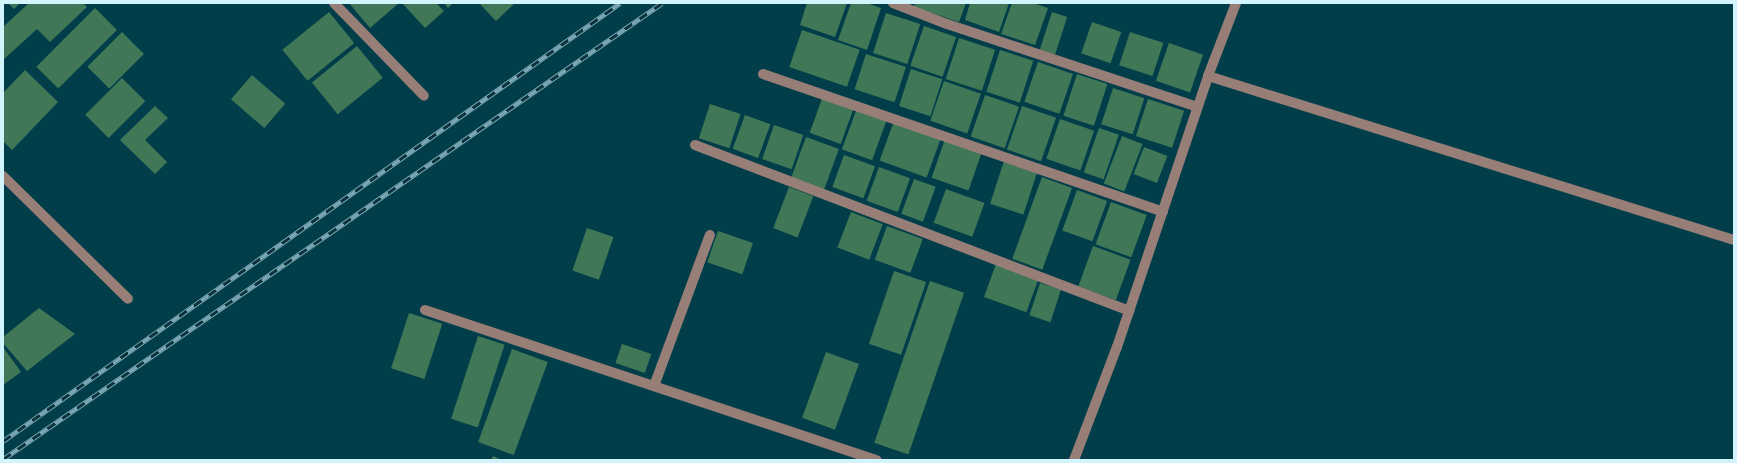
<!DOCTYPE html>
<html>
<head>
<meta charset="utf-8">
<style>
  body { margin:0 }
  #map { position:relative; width:1737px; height:463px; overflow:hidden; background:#013e4a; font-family:Merriweather,serif }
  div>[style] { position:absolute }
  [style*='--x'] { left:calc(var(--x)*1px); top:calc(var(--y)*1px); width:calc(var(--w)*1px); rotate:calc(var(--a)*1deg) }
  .building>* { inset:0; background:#407857; transform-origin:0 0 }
  .minor>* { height:10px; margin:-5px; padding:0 5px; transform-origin:5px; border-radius:5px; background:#977e76 }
  .rail>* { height:4.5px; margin-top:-2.25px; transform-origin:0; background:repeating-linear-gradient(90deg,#0c323b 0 9px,#7ba8b3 0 18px); box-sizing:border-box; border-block:1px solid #7ba8b3 }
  span { translate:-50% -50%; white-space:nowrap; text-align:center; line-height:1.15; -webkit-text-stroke:3px #0c323b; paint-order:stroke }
  .frame { position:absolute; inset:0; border:4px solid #d2f4fd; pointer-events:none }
</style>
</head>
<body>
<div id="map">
  <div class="building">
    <div style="clip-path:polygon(8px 3px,20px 3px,14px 9px)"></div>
    <div style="clip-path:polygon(29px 3px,83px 3px,87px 7px,50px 42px,37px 29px,3px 60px,3px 27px)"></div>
    <div style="clip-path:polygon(349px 3px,399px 3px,370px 28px)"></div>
    <div style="clip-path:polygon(402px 3px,436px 3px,444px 11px,425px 28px)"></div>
    <div style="clip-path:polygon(444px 3px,453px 3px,448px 8px)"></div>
    <div style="clip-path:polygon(479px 3px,515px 3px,496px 21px)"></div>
    <div style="clip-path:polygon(807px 3px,847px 3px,835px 37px,800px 25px)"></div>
    <div style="clip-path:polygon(851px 3px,867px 3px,881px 8px,867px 50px,838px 40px)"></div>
    <div style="clip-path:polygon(915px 3px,966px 3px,959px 22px,914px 7px)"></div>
    <div style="clip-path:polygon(970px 3px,1009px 3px,999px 32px,965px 20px)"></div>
    <div style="clip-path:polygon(1012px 3px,1033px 3px,1048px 8px,1035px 45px,1001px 34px)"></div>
    <div style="left:95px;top:8px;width:31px;height:83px;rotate:45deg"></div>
    <div style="left:329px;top:12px;width:40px;height:60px;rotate:51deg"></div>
    <div style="left:1052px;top:12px;width:16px;height:41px;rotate:18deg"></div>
    <div style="left:886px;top:13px;width:36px;height:42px;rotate:18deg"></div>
    <div style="left:1092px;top:22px;width:31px;height:33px;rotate:19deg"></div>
    <div style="left:924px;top:26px;width:34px;height:42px;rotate:19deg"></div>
    <div style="left:802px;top:30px;width:61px;height:39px;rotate:19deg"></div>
    <div style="left:122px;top:32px;width:31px;height:49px;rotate:45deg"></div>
    <div style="left:1130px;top:32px;width:35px;height:35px;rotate:18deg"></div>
    <div style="left:959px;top:38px;width:38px;height:43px;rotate:18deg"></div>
    <div style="left:1169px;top:43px;width:36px;height:40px;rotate:19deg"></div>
    <div style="left:357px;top:46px;width:41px;height:58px;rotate:51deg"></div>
    <div style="left:1000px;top:50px;width:35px;height:44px;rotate:18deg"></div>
    <div style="left:866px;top:54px;width:42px;height:37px;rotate:18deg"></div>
    <div style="left:1038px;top:62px;width:37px;height:42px;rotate:19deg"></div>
    <div style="left:911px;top:69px;width:33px;height:39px;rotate:18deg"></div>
    <div style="clip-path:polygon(25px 70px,58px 102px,12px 150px,3px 141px,3px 93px)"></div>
    <div style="left:1077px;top:74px;width:32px;height:44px;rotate:18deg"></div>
    <div style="left:252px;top:75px;width:44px;height:32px;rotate:41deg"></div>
    <div style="left:122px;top:78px;width:33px;height:52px;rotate:45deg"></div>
    <div style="left:944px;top:81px;width:39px;height:42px;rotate:19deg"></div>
    <div style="left:1113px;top:88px;width:33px;height:38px;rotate:18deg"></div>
    <div style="left:985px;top:95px;width:36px;height:44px;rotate:19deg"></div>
    <div style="left:823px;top:96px;width:33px;height:39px;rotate:20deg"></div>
    <div style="left:1148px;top:99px;width:38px;height:39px;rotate:18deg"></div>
    <div style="left:710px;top:104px;width:32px;height:36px;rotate:18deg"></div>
    <div style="clip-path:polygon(155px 106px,168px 118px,145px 140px,167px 162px,155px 174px,120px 140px)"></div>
    <div style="left:1022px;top:106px;width:36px;height:46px;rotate:19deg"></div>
    <div style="left:857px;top:108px;width:32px;height:44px;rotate:20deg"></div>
    <div style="left:745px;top:115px;width:27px;height:36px;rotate:20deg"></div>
    <div style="left:1060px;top:119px;width:36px;height:42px;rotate:19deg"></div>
    <div style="left:894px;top:121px;width:50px;height:42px;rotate:20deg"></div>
    <div style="left:774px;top:125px;width:31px;height:36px;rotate:19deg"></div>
    <div style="left:1099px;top:128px;width:21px;height:47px;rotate:19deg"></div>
    <div style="left:1122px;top:136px;width:22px;height:51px;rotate:21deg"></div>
    <div style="left:806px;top:137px;width:35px;height:44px;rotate:20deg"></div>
    <div style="left:945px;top:139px;width:39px;height:41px;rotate:19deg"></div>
    <div style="left:1144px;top:147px;width:25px;height:29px;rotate:21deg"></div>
    <div style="left:844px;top:155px;width:33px;height:34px;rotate:20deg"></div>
    <div style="left:1004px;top:161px;width:35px;height:45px;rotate:18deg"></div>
    <div style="left:879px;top:167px;width:33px;height:36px;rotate:20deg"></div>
    <div style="left:1042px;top:177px;width:32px;height:87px;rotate:20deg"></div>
    <div style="left:914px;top:179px;width:23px;height:37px;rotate:20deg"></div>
    <div style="left:789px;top:187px;width:26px;height:44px;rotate:21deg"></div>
    <div style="left:946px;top:189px;width:41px;height:36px;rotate:20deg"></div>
    <div style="left:1077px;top:190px;width:32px;height:43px;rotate:20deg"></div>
    <div style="left:1111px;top:202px;width:38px;height:45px;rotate:20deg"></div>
    <div style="left:851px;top:212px;width:34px;height:38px;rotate:21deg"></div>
    <div style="left:887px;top:226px;width:38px;height:36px;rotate:20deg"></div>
    <div style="left:587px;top:228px;width:28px;height:45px;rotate:19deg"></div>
    <div style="left:718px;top:231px;width:37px;height:33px;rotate:19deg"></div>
    <div style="left:1093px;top:246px;width:40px;height:43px;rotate:20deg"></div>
    <div style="left:996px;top:264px;width:45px;height:35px;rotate:20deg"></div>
    <div style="left:894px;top:271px;width:34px;height:77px;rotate:19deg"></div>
    <div style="left:930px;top:281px;width:36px;height:171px;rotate:19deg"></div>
    <div style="left:1040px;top:283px;width:22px;height:34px;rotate:18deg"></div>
    <div style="clip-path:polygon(39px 308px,75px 334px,27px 371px,3px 343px,3px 337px)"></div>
    <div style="left:409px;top:313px;width:35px;height:58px;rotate:18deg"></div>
    <div style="left:478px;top:336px;width:28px;height:87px;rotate:18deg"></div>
    <div style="left:622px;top:344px;width:31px;height:20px;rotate:19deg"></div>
    <div style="clip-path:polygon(3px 347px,21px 372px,3px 385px)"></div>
    <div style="left:512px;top:349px;width:38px;height:99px;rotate:20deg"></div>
    <div style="left:826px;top:352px;width:35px;height:70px;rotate:20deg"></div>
    <div style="clip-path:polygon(493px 456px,502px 460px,491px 460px)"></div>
  </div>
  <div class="minor">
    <div style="--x:334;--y:3;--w:129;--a:45.9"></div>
    <div style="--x:893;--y:3;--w:58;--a:21.3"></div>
    <div style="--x:947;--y:24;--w:264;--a:18.3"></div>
    <div style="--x:763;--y:74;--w:423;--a:19"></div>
    <div style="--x:1208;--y:76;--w:551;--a:17.32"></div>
    <div style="--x:695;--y:145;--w:465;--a:20.9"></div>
    <div style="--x:3;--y:176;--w:175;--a:44.5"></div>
    <div style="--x:425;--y:310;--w:476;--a:18.4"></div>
    <div style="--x:654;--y:386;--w:161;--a:-69.7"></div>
    <div style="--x:1074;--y:460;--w:121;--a:-69.2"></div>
    <div style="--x:1117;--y:347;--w:286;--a:-71.4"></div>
    <div style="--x:1208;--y:76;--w:78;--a:-69"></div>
  </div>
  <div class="rail">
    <div style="--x:3;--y:441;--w:757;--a:-35.37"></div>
    <div style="--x:3;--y:459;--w:801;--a:-34.68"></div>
  </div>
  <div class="frame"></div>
</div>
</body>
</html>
